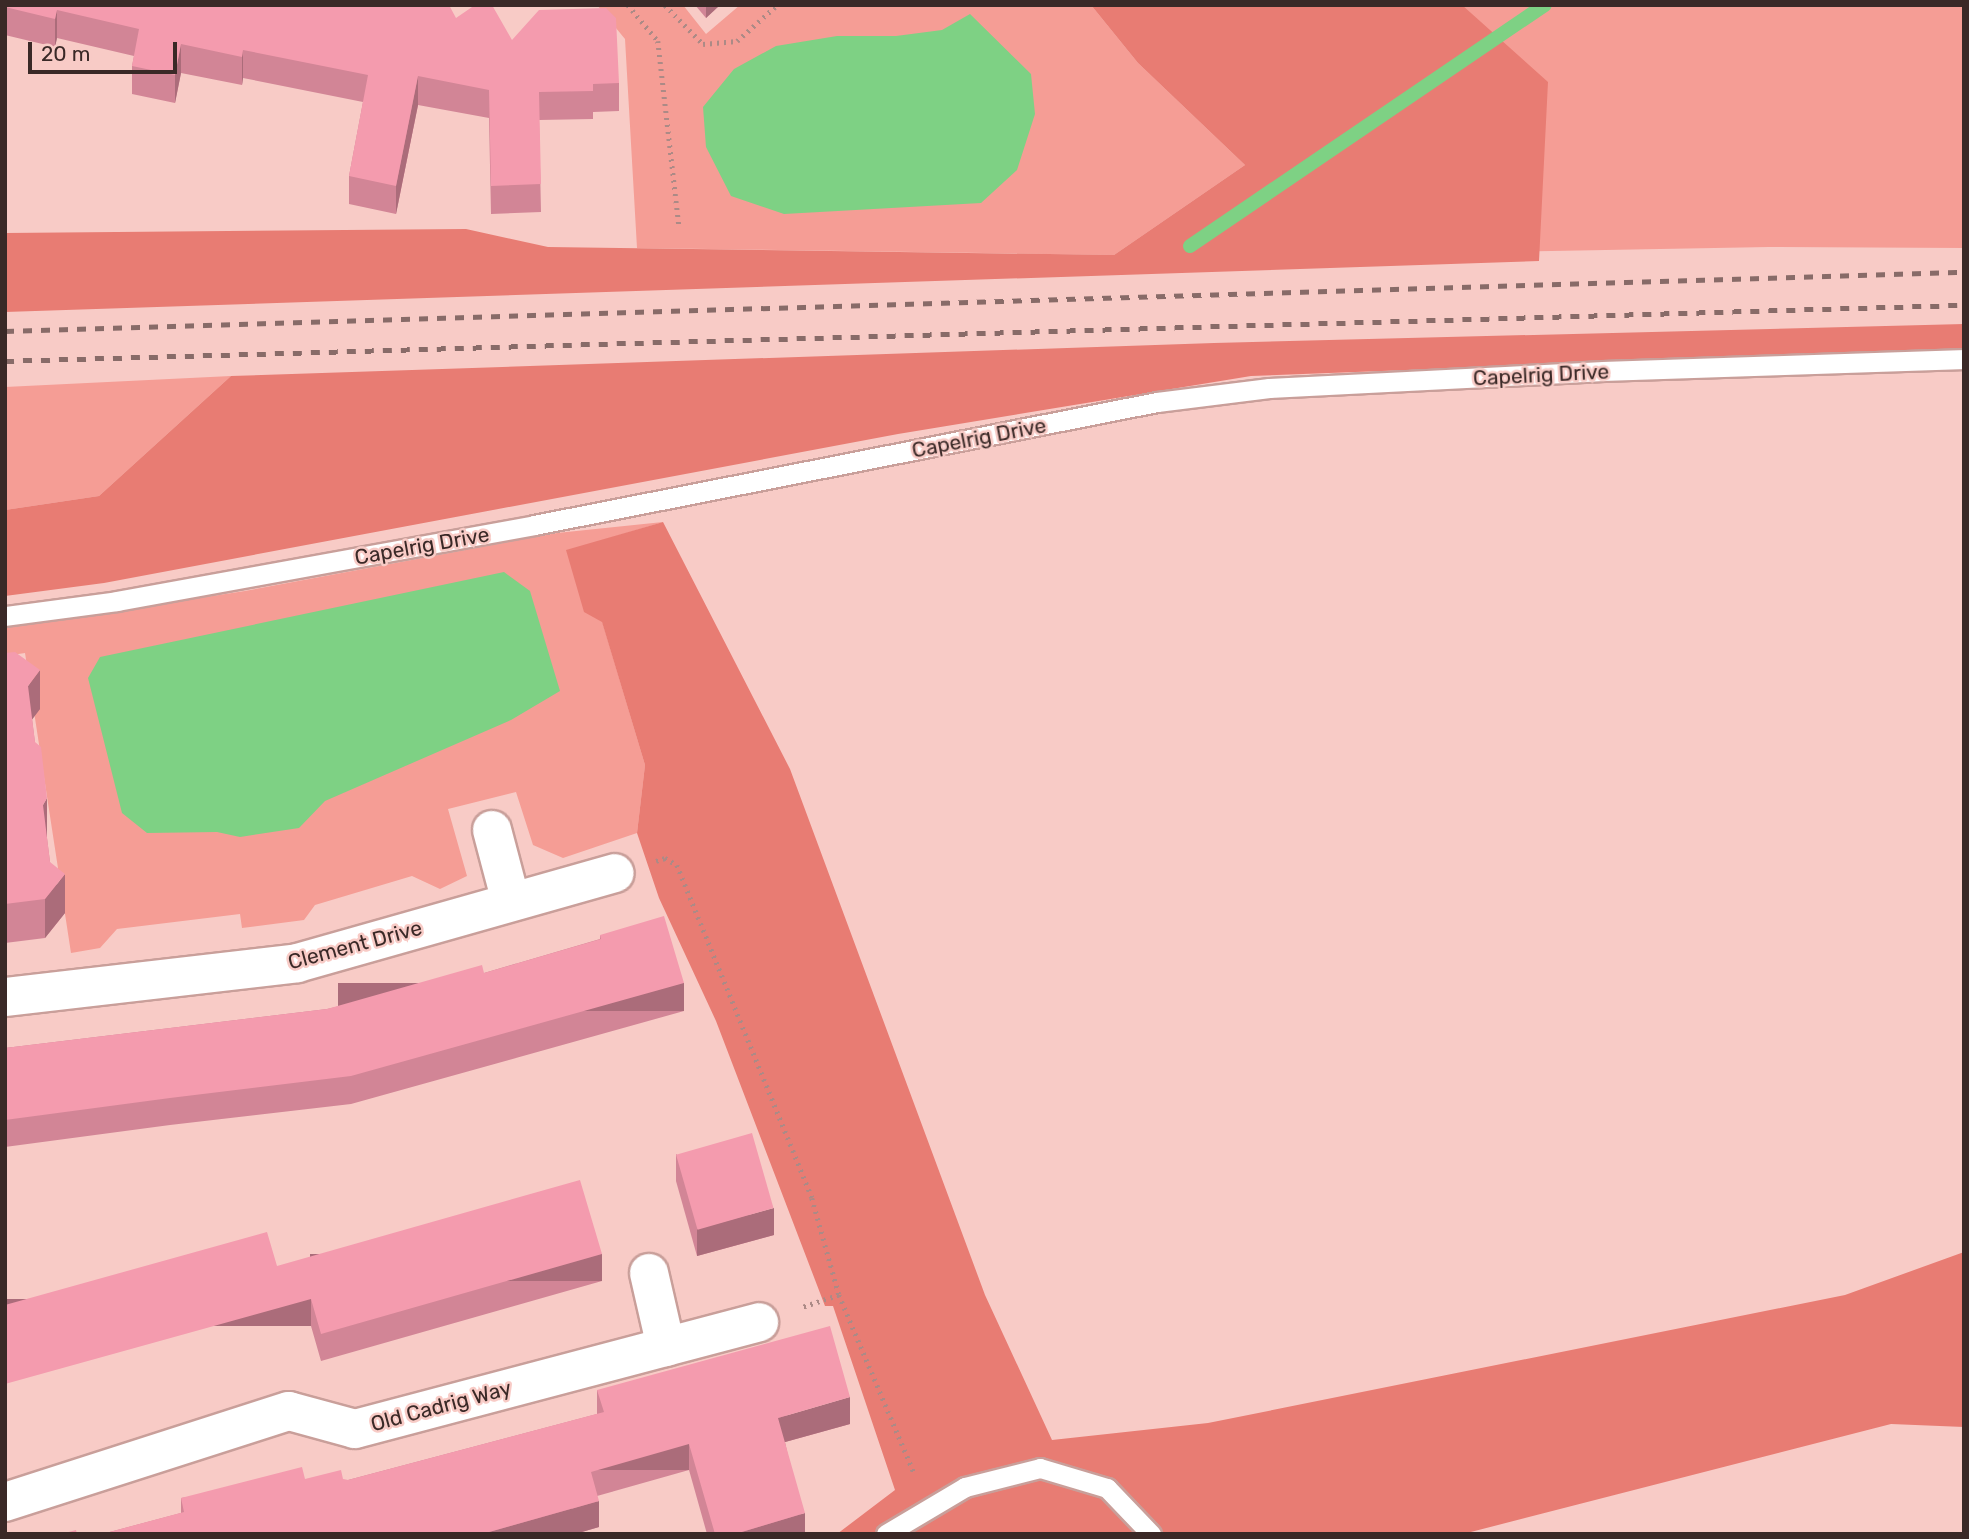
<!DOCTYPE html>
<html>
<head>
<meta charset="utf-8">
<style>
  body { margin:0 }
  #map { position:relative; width:1969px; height:1539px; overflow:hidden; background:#f8cbc6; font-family:Rubik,sans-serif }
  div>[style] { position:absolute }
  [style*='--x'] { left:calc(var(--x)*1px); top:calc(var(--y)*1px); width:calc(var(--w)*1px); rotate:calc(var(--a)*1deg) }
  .green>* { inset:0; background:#f59d95 }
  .forest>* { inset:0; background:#e87c73 }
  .water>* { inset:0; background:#7ed184 }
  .stream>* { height:14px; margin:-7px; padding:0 7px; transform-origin:7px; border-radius:7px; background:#7ed184 }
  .path>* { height:4.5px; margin-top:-2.25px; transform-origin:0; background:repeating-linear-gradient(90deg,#ac8a86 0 2px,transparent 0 7px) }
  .roads { filter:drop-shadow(2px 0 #c99f9a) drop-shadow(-2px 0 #c99f9a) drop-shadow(0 2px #c99f9a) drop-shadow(0 -2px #c99f9a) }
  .lane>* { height:19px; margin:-9.5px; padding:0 9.5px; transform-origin:9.5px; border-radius:9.5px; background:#fff }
  .street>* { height:38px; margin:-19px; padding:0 19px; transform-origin:19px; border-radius:19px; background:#fff }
  .rail>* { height:5px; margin-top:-2.5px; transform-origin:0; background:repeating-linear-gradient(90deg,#886b68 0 9px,transparent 0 18px) }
  .wall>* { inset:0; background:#d28596 }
  .shaded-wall>* { inset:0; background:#ab6c7a; transform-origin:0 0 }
  .building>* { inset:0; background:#f49bae; transform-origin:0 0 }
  span { translate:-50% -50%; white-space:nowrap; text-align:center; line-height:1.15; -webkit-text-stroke:5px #f8cbc6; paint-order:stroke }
  .street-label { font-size:21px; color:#3a2927 }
  .frame { position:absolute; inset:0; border:7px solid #3a2927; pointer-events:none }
  .scale { position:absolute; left:28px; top:42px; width:149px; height:32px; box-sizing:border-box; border:4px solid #3a2927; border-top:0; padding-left:9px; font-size:21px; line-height:24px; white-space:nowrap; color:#3a2927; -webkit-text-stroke:5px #f8cbc6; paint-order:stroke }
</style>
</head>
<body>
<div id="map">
  <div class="green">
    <div style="clip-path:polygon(597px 5px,683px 5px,706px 34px,740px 5px,1091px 5px,1138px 63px,1245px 165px,1114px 255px,637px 248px,625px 39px)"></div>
    <div style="clip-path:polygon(1227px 5px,1964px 5px,1964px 248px,1769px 247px,1433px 253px)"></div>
    <div style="clip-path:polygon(231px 376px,99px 496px,5px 510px,5px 387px)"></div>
    <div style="clip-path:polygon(663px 522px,567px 551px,602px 621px,645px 765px,637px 833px,563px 858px,533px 845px,516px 792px,448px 809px,467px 876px,440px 889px,412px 876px,315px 905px,304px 920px,242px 928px,240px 914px,117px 929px,100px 948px,71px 953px,25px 653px,5px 656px,5px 628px,245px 591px,557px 533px)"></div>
  </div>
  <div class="forest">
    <div style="clip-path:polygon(1091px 5px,1462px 5px,1548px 82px,1539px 261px,5px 312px,5px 233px,466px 229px,548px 247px,1114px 255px,1245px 165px,1138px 63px)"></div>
    <div style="clip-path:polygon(1964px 324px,1964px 349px,1251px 376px,898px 434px,104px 583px,5px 596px,5px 510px,99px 496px,231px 376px,1214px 343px)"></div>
    <div style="clip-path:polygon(663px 522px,790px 769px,985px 1295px,1052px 1440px,1208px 1423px,1845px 1295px,1964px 1252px,1964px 1427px,1891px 1424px,1463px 1534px,837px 1534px,895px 1490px,833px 1306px,825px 1306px,716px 1021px,659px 898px,637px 833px,645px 765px,602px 622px,584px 612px,566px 550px)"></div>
  </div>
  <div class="water">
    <div style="clip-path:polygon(970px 14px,1031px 74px,1035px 114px,1017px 170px,981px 203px,784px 214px,731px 196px,706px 147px,703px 107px,734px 69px,776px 46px,837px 36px,896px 36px,942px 30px)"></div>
    <div style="clip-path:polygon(504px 572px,530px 591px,560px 691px,511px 720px,325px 801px,299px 828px,240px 837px,217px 832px,147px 833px,122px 813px,88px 678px,100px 657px)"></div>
  </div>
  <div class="stream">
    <div style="--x:1190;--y:246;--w:429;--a:-34.2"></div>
  </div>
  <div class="path">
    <div style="--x:628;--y:5;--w:47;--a:50.2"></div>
    <div style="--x:658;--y:41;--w:186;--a:83.5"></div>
    <div style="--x:665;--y:5;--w:54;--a:45.7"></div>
    <div style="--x:703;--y:44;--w:34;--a:-5"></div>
    <div style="--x:737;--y:41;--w:54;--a:-42"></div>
    <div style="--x:656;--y:861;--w:9;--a:-18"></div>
    <div style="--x:665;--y:858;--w:14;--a:30"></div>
    <div style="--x:677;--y:865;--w:359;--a:67.9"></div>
    <div style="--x:812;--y:1198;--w:101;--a:74.4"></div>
    <div style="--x:839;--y:1295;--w:40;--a:161.1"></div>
    <div style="--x:839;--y:1295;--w:195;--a:67.1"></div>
  </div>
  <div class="roads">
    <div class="lane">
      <div style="--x:5;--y:616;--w:113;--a:-7.6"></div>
      <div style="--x:117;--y:601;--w:424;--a:-10.3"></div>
      <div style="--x:534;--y:525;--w:635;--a:-11.17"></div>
      <div style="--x:1157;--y:402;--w:113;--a:-7.1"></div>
      <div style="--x:1269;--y:388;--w:335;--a:-2.9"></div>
      <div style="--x:1604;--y:371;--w:360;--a:-1.9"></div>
      <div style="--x:886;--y:1534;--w:92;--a:-30.7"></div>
      <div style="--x:965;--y:1487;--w:77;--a:-14.2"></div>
      <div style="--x:1040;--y:1468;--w:70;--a:16.6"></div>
      <div style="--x:1107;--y:1488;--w:64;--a:46.3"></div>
    </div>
    <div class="street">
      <div style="--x:492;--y:830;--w:74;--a:75.2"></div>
      <div style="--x:5;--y:997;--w:294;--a:-6.6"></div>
      <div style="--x:297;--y:963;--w:330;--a:-15.8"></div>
      <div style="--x:649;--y:1273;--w:76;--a:77.1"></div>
      <div style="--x:5;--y:1502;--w:298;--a:-17.8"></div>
      <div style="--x:289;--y:1411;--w:68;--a:15.3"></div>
      <div style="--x:355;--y:1429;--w:418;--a:-14.8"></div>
    </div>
  </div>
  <div class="rail">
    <div style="--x:5;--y:331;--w:1960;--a:-1.73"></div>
    <div style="--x:5;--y:361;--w:1960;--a:-1.64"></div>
  </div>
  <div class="wall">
    <div style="clip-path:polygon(5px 5px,456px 18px,619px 83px,619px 111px,593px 112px,593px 119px,539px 120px,541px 212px,491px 214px,489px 118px,418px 105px,396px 214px,349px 204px,349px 176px,363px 102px,243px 78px,242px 85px,181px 73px,175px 103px,132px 94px,132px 66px,134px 56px,57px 38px,55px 47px,5px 35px)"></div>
    <div style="clip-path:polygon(695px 5px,720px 5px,706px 18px)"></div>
    <div style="clip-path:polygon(5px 653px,40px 709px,32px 719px,47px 838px,50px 862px,65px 913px,45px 938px,5px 943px)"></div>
    <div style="clip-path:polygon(600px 935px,684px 1011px,351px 1104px,170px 1125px,5px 1147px,5px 1048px,327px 1009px,484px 973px,600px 939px)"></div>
    <div style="clip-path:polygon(676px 1154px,774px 1235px,697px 1256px,676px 1181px)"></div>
    <div style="clip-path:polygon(277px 1266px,602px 1281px,321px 1361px,311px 1326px)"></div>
    <div style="clip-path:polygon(597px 1390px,850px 1424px,785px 1442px,805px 1534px,707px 1534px,689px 1470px,597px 1496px,599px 1527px,575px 1534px,102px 1534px,181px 1513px,181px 1498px,305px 1479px,348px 1480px,597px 1414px)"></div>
  </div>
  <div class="shaded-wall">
    <div style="clip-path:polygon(706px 5px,720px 5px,706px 18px)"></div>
    <div style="clip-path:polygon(57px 10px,57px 38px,55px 47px,55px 19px)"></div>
    <div style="clip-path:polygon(181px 44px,181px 73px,175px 103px,175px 75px)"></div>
    <div style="clip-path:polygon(243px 50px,243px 78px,242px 85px,242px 57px)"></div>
    <div style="clip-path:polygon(418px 76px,418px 105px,396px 214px,396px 186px)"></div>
    <div style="clip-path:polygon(40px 670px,40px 709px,28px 725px,28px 686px)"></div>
    <div style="clip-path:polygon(47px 798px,47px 837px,43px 844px,43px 805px)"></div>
    <div style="clip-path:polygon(65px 874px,65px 913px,45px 938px,45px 899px)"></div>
    <div style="left:684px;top:983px;width:28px;height:346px;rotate:90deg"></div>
    <div style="clip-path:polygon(774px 1208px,774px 1235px,697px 1256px,697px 1229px)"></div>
    <div style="left:602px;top:1254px;width:27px;height:292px;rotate:90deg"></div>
    <div style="left:311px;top:1299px;width:27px;height:318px;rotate:90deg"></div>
    <div style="clip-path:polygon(850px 1397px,850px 1424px,778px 1444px,778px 1418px)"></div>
    <div style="left:689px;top:1444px;width:26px;height:102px;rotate:90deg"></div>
    <div style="clip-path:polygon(599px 1501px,599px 1527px,575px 1534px,482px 1534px)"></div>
    <div style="clip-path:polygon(805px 1513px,805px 1534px,735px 1534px)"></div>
  </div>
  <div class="building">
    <div style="clip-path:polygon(5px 5px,449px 5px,456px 18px,475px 5px,492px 5px,512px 40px,539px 10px,606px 8px,616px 18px,619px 83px,593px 84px,593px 91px,539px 92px,541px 184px,491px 186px,489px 90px,418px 76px,396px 186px,349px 176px,368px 75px,243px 50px,242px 57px,181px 44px,175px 75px,132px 66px,139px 29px,57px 10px,55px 19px,5px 7px)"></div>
    <div style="clip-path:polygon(15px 652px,40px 670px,28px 686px,35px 742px,41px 747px,47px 798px,43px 805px,50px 862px,65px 874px,45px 899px,5px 904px,5px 653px)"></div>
    <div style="clip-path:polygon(664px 916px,684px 983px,351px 1076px,170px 1098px,5px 1120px,5px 1048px,327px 1009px,482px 965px,484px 973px,601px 939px,600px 935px)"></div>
    <div style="left:752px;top:1133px;width:78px;height:79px;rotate:74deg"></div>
    <div style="clip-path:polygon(580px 1180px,602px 1254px,321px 1334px,311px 1299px,5px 1384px,5px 1305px,267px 1232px,277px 1266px)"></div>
    <div style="clip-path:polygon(830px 1326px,850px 1397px,778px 1418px,805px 1513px,735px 1534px,715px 1534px,689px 1444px,591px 1472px,599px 1501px,482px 1534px,102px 1534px,184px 1512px,181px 1498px,302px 1467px,305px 1479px,341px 1470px,343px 1479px,348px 1480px,604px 1412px,597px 1390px)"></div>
    <div style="clip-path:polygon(76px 1530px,77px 1534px,61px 1534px)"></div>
  </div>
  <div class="street-label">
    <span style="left:1541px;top:375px;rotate:-3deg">Capelrig Drive</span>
    <span style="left:979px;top:438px;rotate:-11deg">Capelrig Drive</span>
    <span style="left:422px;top:546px;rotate:-10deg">Capelrig Drive</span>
    <span style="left:355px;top:945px;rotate:-15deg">Clement Drive</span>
    <span style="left:441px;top:1406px;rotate:-15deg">Old Cadrig Way</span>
  </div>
  <div class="frame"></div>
  <div class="scale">20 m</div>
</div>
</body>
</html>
